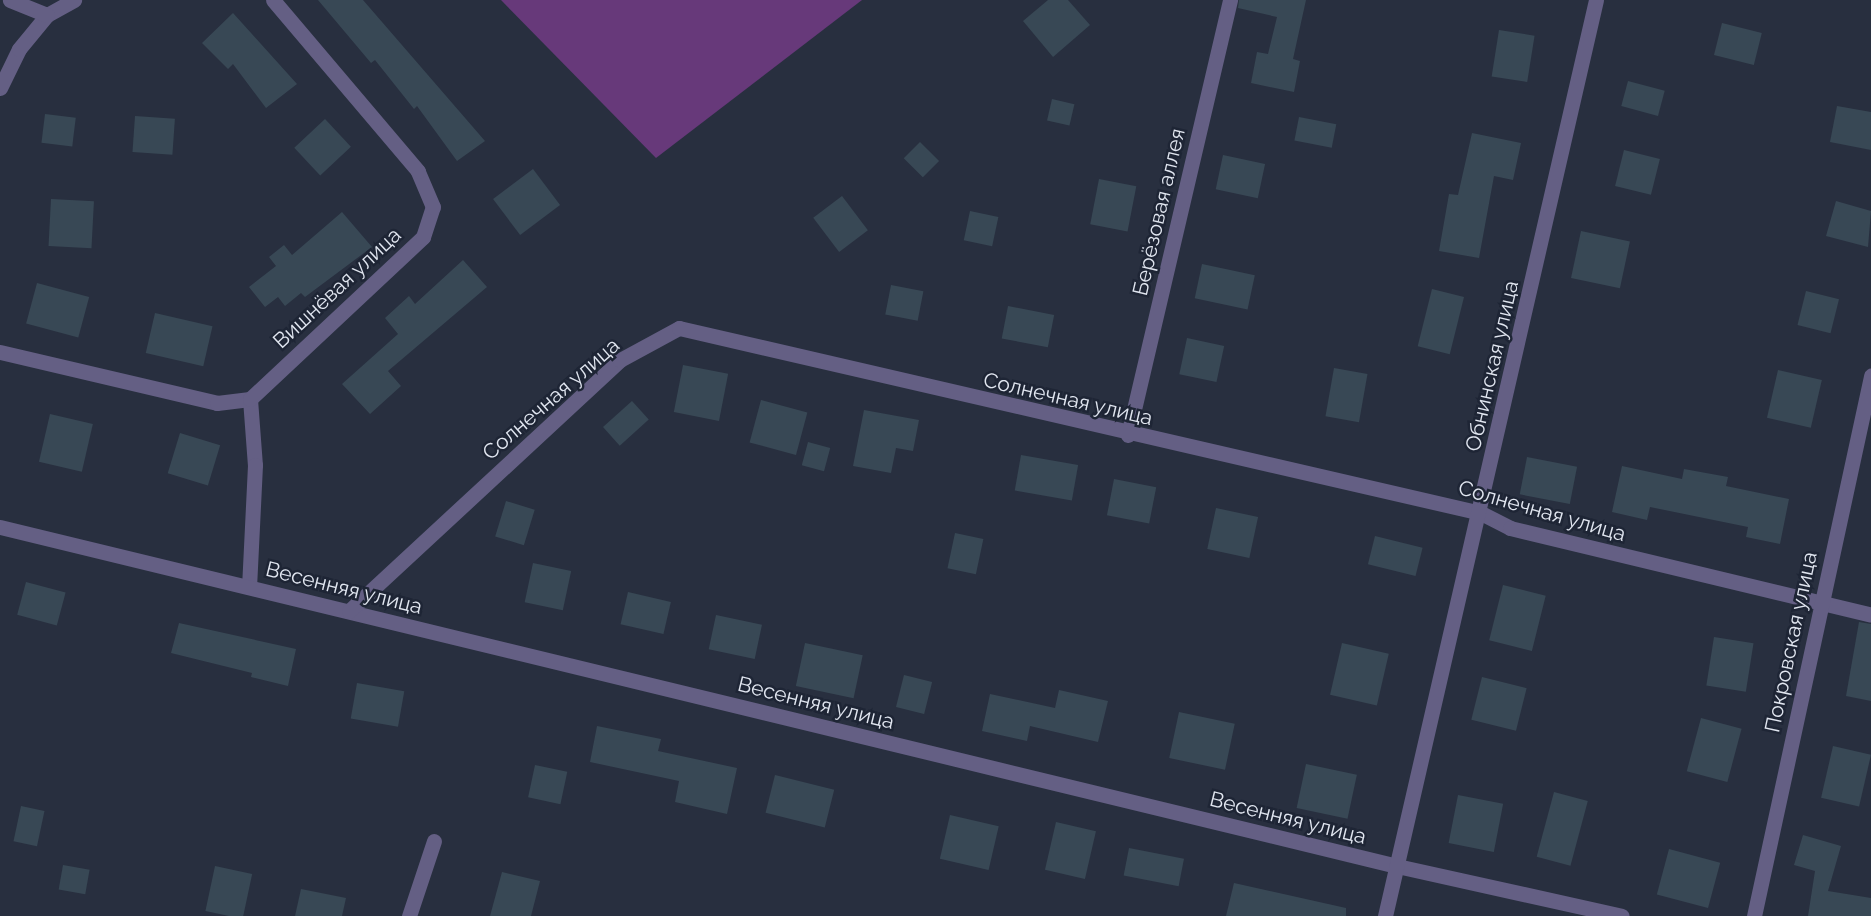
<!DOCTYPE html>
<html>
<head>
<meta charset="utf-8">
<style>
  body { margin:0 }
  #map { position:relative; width:1871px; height:916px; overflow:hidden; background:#282f3f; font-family:Raleway,sans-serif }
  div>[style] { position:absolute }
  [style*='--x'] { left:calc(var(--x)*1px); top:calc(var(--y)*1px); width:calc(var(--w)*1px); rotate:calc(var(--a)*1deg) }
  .green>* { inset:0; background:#67397a }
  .building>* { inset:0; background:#384855; transform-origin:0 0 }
  .minor>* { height:15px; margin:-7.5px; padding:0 7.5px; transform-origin:7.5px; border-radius:7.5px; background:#645f84 }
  span { translate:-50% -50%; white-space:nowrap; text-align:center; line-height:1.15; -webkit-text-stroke:5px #1e2535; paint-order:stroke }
  .street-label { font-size:21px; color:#e1e6f0 }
</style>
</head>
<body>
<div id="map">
  <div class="green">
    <div style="clip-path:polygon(501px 0,862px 0,656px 158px)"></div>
  </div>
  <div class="building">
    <div style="clip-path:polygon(318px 0,363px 0,485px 141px,457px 161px,417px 106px,414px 109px,375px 60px,371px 63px)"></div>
    <div style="clip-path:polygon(1048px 0,1068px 0,1090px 25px,1053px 57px,1023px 21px)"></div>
    <div style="clip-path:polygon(1239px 0,1306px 0,1293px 59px,1300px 61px,1294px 92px,1251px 83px,1257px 52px,1268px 54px,1277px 17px,1238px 8px)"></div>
    <div style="clip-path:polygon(233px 13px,297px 84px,266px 108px,233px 64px,228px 69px,202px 43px)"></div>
    <div style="left:1722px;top:23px;width:41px;height:33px;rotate:14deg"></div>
    <div style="left:1499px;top:30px;width:36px;height:47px;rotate:9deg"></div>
    <div style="left:1628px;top:81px;width:38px;height:26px;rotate:15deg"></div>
    <div style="left:1052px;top:99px;width:23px;height:22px;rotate:13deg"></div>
    <div style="clip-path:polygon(1837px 106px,1871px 112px,1871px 150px,1830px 142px)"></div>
    <div style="left:45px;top:114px;width:31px;height:29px;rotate:7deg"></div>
    <div style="left:135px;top:116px;width:40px;height:36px;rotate:4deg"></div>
    <div style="left:1299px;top:117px;width:38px;height:24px;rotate:11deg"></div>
    <div style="left:325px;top:119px;width:38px;height:42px;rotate:47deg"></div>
    <div style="clip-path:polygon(1472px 133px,1521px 143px,1513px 180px,1494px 176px,1479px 258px,1439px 251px,1449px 194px,1458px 195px)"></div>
    <div style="left:920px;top:142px;width:27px;height:23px;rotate:45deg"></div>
    <div style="left:1624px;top:150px;width:37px;height:37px;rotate:14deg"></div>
    <div style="left:1223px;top:155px;width:43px;height:35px;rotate:12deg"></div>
    <div style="left:533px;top:169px;width:45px;height:50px;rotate:53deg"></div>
    <div style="left:1099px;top:179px;width:38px;height:46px;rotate:11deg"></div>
    <div style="left:842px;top:196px;width:43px;height:36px;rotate:53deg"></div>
    <div style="left:51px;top:199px;width:43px;height:47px;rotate:3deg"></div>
    <div style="clip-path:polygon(1836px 201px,1871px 211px,1868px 247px,1826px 236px)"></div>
    <div style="left:970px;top:211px;width:29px;height:30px;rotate:12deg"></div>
    <div style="clip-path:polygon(342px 212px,372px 247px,305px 297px,301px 293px,285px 306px,278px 297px,265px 307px,249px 287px,276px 266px,269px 257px,284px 245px,292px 255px)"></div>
    <div style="left:1581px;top:231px;width:50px;height:48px;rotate:12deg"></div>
    <div style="clip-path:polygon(463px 260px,487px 287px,388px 371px,401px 386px,370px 414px,342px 384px,398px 334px,385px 318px,409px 296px,415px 304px)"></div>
    <div style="left:1202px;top:264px;width:54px;height:35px;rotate:12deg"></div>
    <div style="left:37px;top:283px;width:54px;height:42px;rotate:15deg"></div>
    <div style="left:891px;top:285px;width:33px;height:30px;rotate:11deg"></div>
    <div style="left:1432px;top:289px;width:33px;height:59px;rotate:14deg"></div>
    <div style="left:1806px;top:291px;width:34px;height:35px;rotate:14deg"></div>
    <div style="left:1008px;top:306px;width:47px;height:33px;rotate:11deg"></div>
    <div style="left:155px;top:313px;width:59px;height:41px;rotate:13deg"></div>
    <div style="left:1187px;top:338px;width:38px;height:37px;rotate:12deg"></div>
    <div style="left:683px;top:365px;width:46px;height:48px;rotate:11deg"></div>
    <div style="left:1334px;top:368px;width:34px;height:49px;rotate:10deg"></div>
    <div style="left:1778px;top:370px;width:45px;height:49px;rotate:13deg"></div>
    <div style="left:761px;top:400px;width:48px;height:44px;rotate:15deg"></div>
    <div style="left:632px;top:401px;width:25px;height:39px;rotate:48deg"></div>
    <div style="clip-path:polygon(864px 410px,919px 420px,913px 451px,896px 448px,891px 473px,853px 466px)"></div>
    <div style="left:50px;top:414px;width:44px;height:49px;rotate:13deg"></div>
    <div style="left:180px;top:433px;width:42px;height:42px;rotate:17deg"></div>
    <div style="left:808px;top:442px;width:23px;height:24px;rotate:15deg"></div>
    <div style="left:1021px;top:455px;width:58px;height:36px;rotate:10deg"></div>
    <div style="left:1527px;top:457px;width:51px;height:38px;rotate:11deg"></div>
    <div style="clip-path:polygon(1622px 466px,1682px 479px,1684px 469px,1728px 477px,1726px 486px,1789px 499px,1780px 544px,1746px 537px,1748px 527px,1650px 507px,1647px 520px,1612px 512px)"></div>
    <div style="left:1114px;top:479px;width:43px;height:37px;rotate:11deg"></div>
    <div style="left:506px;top:501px;width:30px;height:37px;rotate:17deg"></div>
    <div style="left:1216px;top:508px;width:43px;height:42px;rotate:12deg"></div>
    <div style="left:955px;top:533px;width:29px;height:36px;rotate:12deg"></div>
    <div style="left:1375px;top:536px;width:49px;height:29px;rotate:14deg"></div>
    <div style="left:533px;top:563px;width:39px;height:40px;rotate:12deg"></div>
    <div style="left:26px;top:582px;width:41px;height:34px;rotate:15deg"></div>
    <div style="left:1503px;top:585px;width:44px;height:57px;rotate:14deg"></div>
    <div style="left:628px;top:592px;width:44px;height:33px;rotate:13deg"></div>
    <div style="left:716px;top:615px;width:47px;height:35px;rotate:12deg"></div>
    <div style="clip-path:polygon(1859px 622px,1871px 624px,1871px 701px,1846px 696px)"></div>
    <div style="clip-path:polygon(179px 623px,296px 649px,288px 686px,251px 677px,252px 673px,171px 653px)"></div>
    <div style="left:1714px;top:637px;width:40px;height:49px;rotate:9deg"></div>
    <div style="left:805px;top:643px;width:59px;height:44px;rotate:12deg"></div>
    <div style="left:1342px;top:643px;width:48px;height:53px;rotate:13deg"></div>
    <div style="left:904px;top:675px;width:29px;height:33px;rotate:14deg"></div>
    <div style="left:1482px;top:677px;width:46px;height:44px;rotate:14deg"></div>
    <div style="left:357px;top:683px;width:48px;height:36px;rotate:10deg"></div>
    <div style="clip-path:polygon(1059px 690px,1108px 701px,1098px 742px,1030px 726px,1027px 741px,982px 731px,990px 694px,1055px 708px)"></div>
    <div style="left:1179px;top:712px;width:57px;height:47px;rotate:12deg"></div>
    <div style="left:1701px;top:718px;width:42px;height:55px;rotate:15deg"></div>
    <div style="clip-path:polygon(597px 726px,661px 739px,658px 751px,737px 768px,727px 814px,675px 802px,679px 781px,590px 762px)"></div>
    <div style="left:1833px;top:746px;width:39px;height:53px;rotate:13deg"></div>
    <div style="left:1306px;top:764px;width:52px;height:45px;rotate:12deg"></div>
    <div style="left:535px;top:765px;width:33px;height:33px;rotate:12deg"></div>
    <div style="left:775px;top:775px;width:61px;height:39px;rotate:14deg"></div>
    <div style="left:1554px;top:792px;width:35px;height:67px;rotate:15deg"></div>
    <div style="left:1458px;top:795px;width:46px;height:49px;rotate:11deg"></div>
    <div style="left:21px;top:806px;width:24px;height:36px;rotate:12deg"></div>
    <div style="left:950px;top:815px;width:50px;height:45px;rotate:13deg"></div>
    <div style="left:1056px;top:822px;width:41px;height:49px;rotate:13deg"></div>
    <div style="clip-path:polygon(1803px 835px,1841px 846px,1828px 891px,1871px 898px,1871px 916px,1808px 916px,1815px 871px,1794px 865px)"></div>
    <div style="left:1129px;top:848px;width:56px;height:28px;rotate:11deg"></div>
    <div style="left:1669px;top:849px;width:53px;height:47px;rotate:15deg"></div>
    <div style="left:63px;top:865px;width:27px;height:25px;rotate:10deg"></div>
    <div style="left:215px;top:866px;width:38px;height:46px;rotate:12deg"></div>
    <div style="clip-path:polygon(502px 872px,540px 881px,531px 916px,490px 916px)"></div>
    <div style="clip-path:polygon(1234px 883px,1346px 908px,1346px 916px,1226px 916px)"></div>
    <div style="clip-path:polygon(301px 889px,346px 898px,342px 916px,295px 916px)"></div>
  </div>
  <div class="minor">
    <div style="--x:47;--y:15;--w:31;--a:-29"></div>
    <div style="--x:0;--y:88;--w:43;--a:-64"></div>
    <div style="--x:19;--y:49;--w:44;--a:-50.5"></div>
    <div style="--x:47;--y:15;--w:40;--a:-158"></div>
    <div style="--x:0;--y:352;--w:223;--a:13.2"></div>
    <div style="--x:217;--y:403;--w:33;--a:-7"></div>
    <div style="--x:250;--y:399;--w:66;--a:85.7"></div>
    <div style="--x:255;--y:465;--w:122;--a:92.8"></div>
    <div style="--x:250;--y:399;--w:237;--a:-43.1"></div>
    <div style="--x:423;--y:237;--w:32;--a:-72"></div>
    <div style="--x:433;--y:207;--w:39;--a:-113"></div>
    <div style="--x:418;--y:171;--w:224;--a:-130.3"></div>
    <div style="--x:1128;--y:435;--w:447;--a:-76.8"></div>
    <div style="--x:0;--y:527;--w:1438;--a:13.64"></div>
    <div style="--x:1397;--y:866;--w:230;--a:12.5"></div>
    <div style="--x:349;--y:611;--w:369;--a:-42.8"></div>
    <div style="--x:620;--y:360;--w:67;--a:-28.5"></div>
    <div style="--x:679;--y:328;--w:823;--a:12.99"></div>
    <div style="--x:1481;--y:513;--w:33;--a:27"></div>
    <div style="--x:1510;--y:528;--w:371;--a:13.5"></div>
    <div style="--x:409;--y:916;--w:79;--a:-71.6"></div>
    <div style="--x:1385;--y:916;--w:940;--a:-77.03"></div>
    <div style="--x:1754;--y:916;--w:553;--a:-77.77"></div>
  </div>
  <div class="street-label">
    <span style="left:1159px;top:212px;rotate:-77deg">Берёзовая аллея</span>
    <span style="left:337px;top:288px;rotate:-43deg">Вишнёвая улица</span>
    <span style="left:1492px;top:366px;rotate:-77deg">Обнинская улица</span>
    <span style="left:551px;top:399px;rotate:-41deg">Солнечная улица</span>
    <span style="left:1068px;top:399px;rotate:13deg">Солнечная улица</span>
    <span style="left:1542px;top:511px;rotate:16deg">Солнечная улица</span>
    <span style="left:344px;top:588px;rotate:14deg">Весенняя улица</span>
    <span style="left:1791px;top:642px;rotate:-78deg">Покровская улица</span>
    <span style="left:816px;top:703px;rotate:14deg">Весенняя улица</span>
    <span style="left:1288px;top:818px;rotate:14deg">Весенняя улица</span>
  </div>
</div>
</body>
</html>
